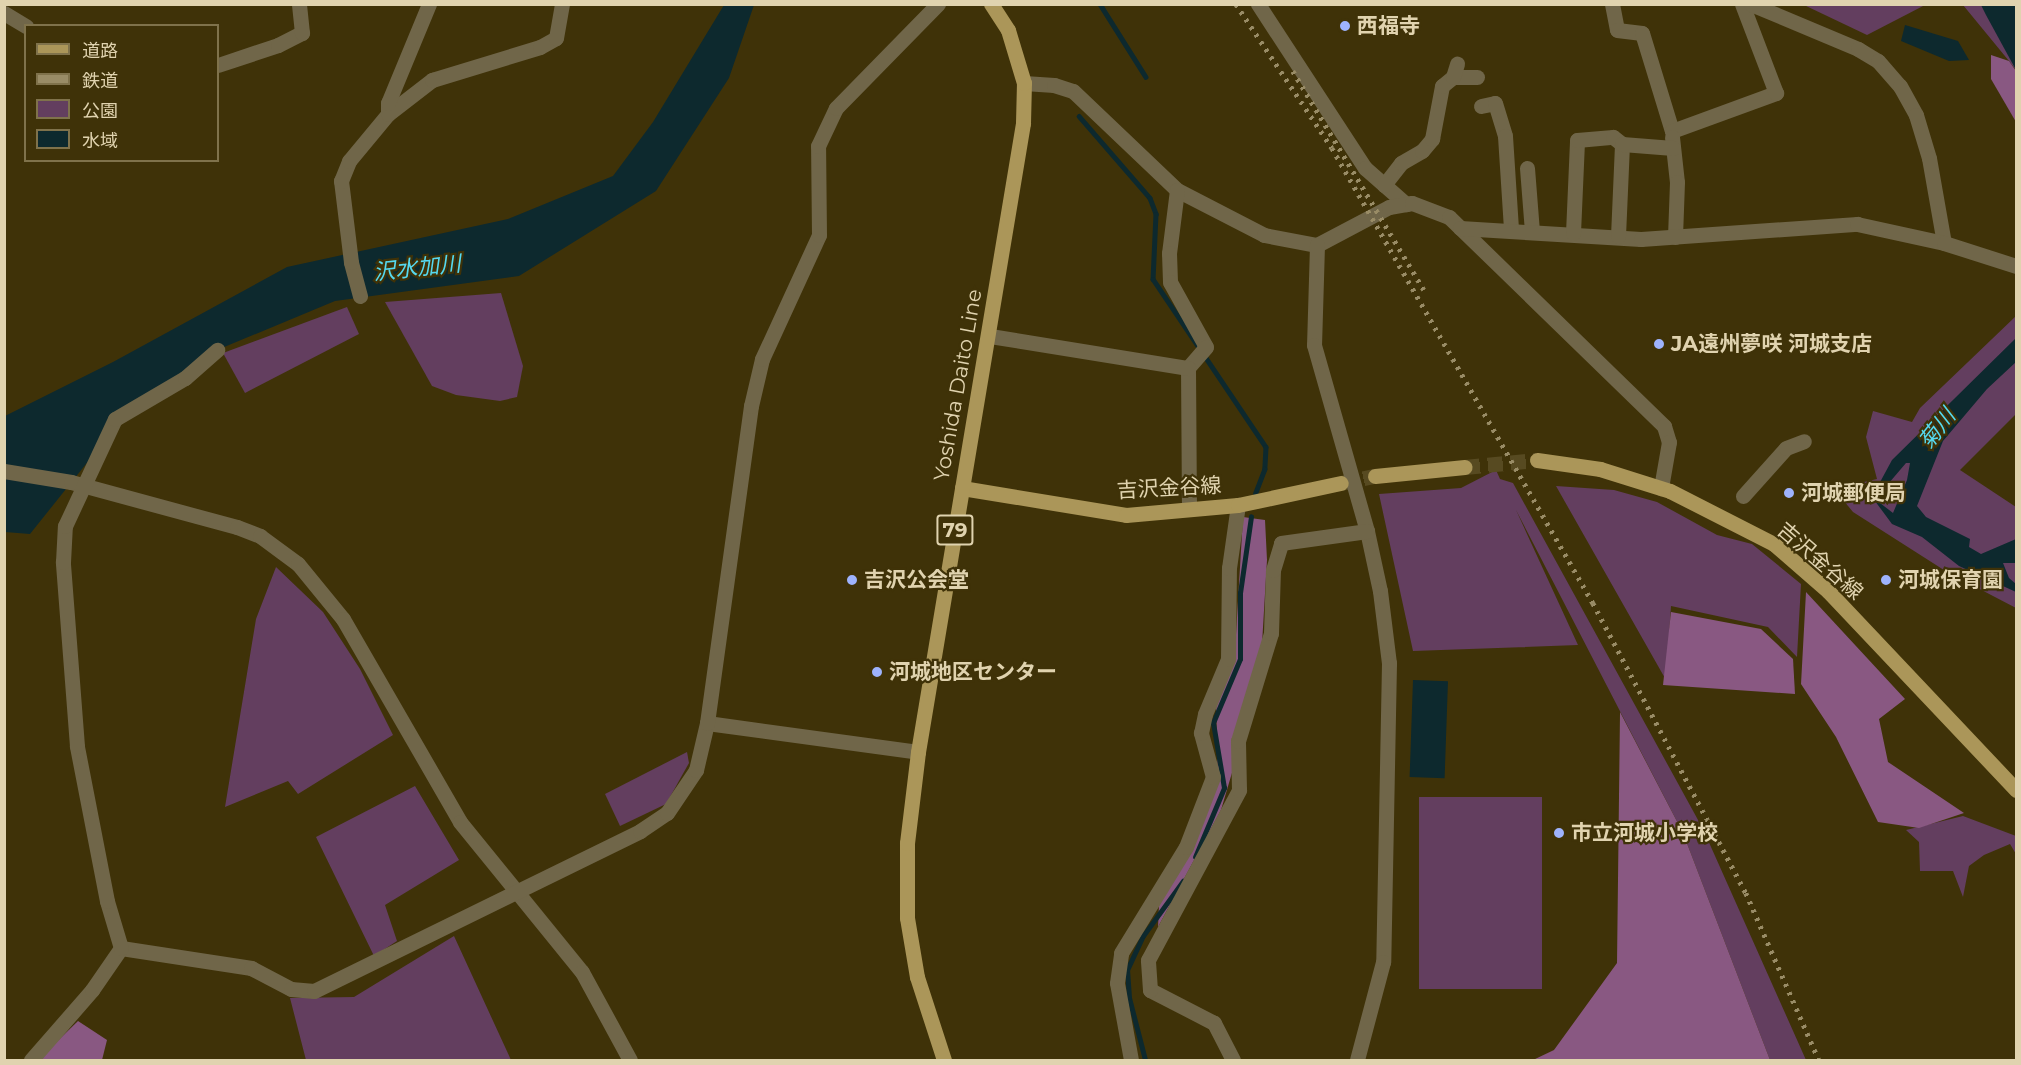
<!DOCTYPE html>
<html>
<head>
<meta charset="utf-8">
<style>
  body { margin:0 }
  #map { position:relative; width:2021px; height:1065px; overflow:hidden; background:#3f3208; font-family:Montserrat,"Noto Sans JP",sans-serif }
  div>[style] { position:absolute }
  [style*='--x'] { left:calc(var(--x)*1px); top:calc(var(--y)*1px); width:calc(var(--w)*1px); rotate:calc(var(--a)*1deg) }
  .green>* { inset:0; background:#633e5f; transform-origin:0 0 }
  .forest>* { inset:0; background:#895882 }
  .water>* { inset:0; background:#0d292e; transform-origin:0 0 }
  .stream>* { height:4.5px; margin:-2.25px; padding:0 2.25px; transform-origin:2.25px; border-radius:2.25px; background:#0d292e }
  .major-tunnel>* { height:15px; margin-top:-7.5px; transform-origin:0; background:repeating-linear-gradient(90deg,#574a21 0 15px,transparent 0 23px) }
  .minor>* { height:15px; margin:-7.5px; padding:0 7.5px; transform-origin:7.5px; border-radius:7.5px; background:#706649 }
  .major>* { height:15px; margin:-7.5px; padding:0 7.5px; transform-origin:7.5px; border-radius:7.5px; background:#ab9659 }
  .rail>* { height:4.5px; margin-top:-2.25px; transform-origin:0; background:repeating-linear-gradient(90deg,#998c66 0 3px,transparent 0 9px) }
  .dots>* { width:16px; height:16px; translate:-50% -50%; box-sizing:border-box; border:3px solid #3f3208; border-radius:50% }
  span { translate:-50% -50%; white-space:nowrap; text-align:center; line-height:1.15; -webkit-text-stroke:4.5px #3f3208; paint-order:stroke }
  .shield-label span { padding:2px 4px; background:#3f3208; border:2px solid; border-radius:4px; -webkit-text-stroke-width:0 }
  .shield-label { font-size:20px; color:#e0d3af; font-weight:700 }
  .poi-label { font-size:21px; color:#e0d3af; font-weight:700 }
  .left { translate:0 -50%; text-align:left }
  .street-label { font-size:21px; color:#e0d3af }
  .water-label { font-size:22px; color:#55d9f0; font-style:italic }
  .frame { position:absolute; inset:0; border:6px solid #e0d3af; pointer-events:none }
  .legend { position:absolute; left:24px; top:24px; width:195px; height:138px; box-sizing:border-box; background:#3f3208; border:2px solid #7f724b; margin:0; padding:8px 10px; list-style:none; font-size:18px; color:#e0d3af }
  .legend li { display:flex; align-items:center; gap:12px; height:30px }
  .legend b { width:30px; border:2px solid #7f724b }
</style>
</head>
<body>
<div id="map">
  <div class="green">
    <div style="clip-path:polygon(1804px 5px,1925px 5px,1867px 35px)"></div>
    <div style="clip-path:polygon(1963px 5px,2016px 5px,2016px 70px,2009px 61px)"></div>
    <div style="clip-path:polygon(501px 293px,523px 366px,517px 397px,500px 401px,456px 395px,432px 386px,385px 302px)"></div>
    <div style="clip-path:polygon(347px 307px,359px 334px,245px 393px,223px 353px)"></div>
    <div style="clip-path:polygon(2016px 316px,2016px 414px,1960px 470px,2016px 507px,2016px 608px,1947px 572px,1853px 512px,1834px 489px,1877px 479px,1866px 437px,1873px 411px,1912px 422px,1920px 408px)"></div>
    <div style="clip-path:polygon(1496px 470px,1500px 479px,1513px 483px,1703px 829px,1806px 1060px,1770px 1060px,1683px 833px,1516px 510px,1578px 645px,1413px 651px,1379px 494px,1461px 488px)"></div>
    <div style="clip-path:polygon(1556px 486px,1614px 490px,1657px 502px,1717px 535px,1752px 544px,1801px 584px,1797px 657px,1768px 627px,1671px 606px,1666px 680px)"></div>
    <div style="clip-path:polygon(276px 567px,323px 612px,360px 669px,393px 735px,298px 794px,288px 781px,225px 807px,256px 619px)"></div>
    <div style="clip-path:polygon(687px 752px,689px 763px,666px 804px,620px 826px,605px 794px)"></div>
    <div style="clip-path:polygon(415px 786px,459px 860px,385px 905px,397px 941px,374px 956px,316px 837px)"></div>
    <div style="left:1419px;top:797px;width:123px;height:192px"></div>
    <div style="clip-path:polygon(1963px 816px,2016px 836px,2016px 854px,2010px 844px,1984px 855px,1969px 866px,1963px 897px,1953px 871px,1920px 871px,1919px 842px,1906px 830px)"></div>
    <div style="clip-path:polygon(454px 936px,511px 1060px,306px 1060px,290px 998px,354px 997px)"></div>
  </div>
  <div class="forest">
    <div style="clip-path:polygon(1991px 55px,2009px 61px,2016px 71px,2016px 122px,1991px 79px)"></div>
    <div style="clip-path:polygon(1243px 517px,1265px 520px,1267px 560px,1260px 678px,1221px 810px,1158px 927px,1159px 905px,1218px 783px,1216px 701px,1235px 651px)"></div>
    <div style="clip-path:polygon(1806px 592px,1905px 699px,1879px 719px,1888px 762px,1964px 813px,1919px 828px,1878px 822px,1836px 737px,1801px 684px)"></div>
    <div style="clip-path:polygon(1671px 612px,1761px 629px,1793px 659px,1795px 694px,1663px 685px)"></div>
    <div style="clip-path:polygon(1620px 712px,1683px 833px,1770px 1060px,1533px 1060px,1554px 1050px,1617px 963px)"></div>
    <div style="clip-path:polygon(78px 1021px,107px 1040px,102px 1060px,38px 1060px)"></div>
  </div>
  <div class="water">
    <div style="clip-path:polygon(724px 5px,754px 5px,729px 78px,656px 191px,519px 276px,335px 301px,217px 350px,126px 414px,30px 534px,5px 532px,5px 416px,113px 362px,287px 267px,508px 219px,613px 176px,653px 122px)"></div>
    <div style="clip-path:polygon(1981px 5px,2016px 5px,2016px 70px,1986px 15px)"></div>
    <div style="clip-path:polygon(1905px 25px,1958px 41px,1969px 60px,1949px 61px,1901px 41px)"></div>
    <div style="clip-path:polygon(evenodd,2016px 338px,2016px 362px,1987px 389px,1943px 441px,1917px 506px,1926px 517px,1970px 539px,1969px 547px,1981px 554px,2016px 539px,2016px 563px,2003px 563px,2009px 578px,2016px 584px,2016px 592px,1959px 566px,1922px 537px,1892px 524px,1872px 497px,1892px 460px,2016px 338px,1906px 463px,1910px 463px,1907px 480px,1893px 513px,1880px 503px,1883px 490px,1906px 463px)"></div>
    <div style="left:1413px;top:680px;width:35px;height:97px;rotate:2deg"></div>
  </div>
  <div class="stream">
    <div style="--x:1100;--y:4;--w:86;--a:57.8"></div>
    <div style="--x:1079;--y:116;--w:108;--a:49.1"></div>
    <div style="--x:1150;--y:198;--w:17;--a:69"></div>
    <div style="--x:1156;--y:214;--w:65;--a:92.6"></div>
    <div style="--x:1153;--y:279;--w:202;--a:56.1"></div>
    <div style="--x:1266;--y:447;--w:22;--a:93"></div>
    <div style="--x:1265;--y:469;--w:26;--a:111"></div>
    <div style="--x:1195;--y:857;--w:75;--a:-67.2"></div>
    <div style="--x:1224;--y:788;--w:66;--a:-99.6"></div>
    <div style="--x:1213;--y:723;--w:69;--a:-67.1"></div>
    <div style="--x:1240;--y:659;--w:66;--a:-90"></div>
    <div style="--x:1240;--y:593;--w:77;--a:-81.8"></div>
    <div style="--x:1145;--y:1060;--w:64;--a:-104.5"></div>
    <div style="--x:1129;--y:998;--w:28;--a:-94"></div>
    <div style="--x:1127;--y:970;--w:38;--a:-65"></div>
    <div style="--x:1143;--y:936;--w:68;--a:-54"></div>
  </div>
  <div class="major-tunnel">
    <div style="--x:1465;--y:467;--w:72;--a:-5.6"></div>
    <div style="--x:1341;--y:483;--w:35;--a:-12"></div>
  </div>
  <div class="minor">
    <div style="--x:1258;--y:4;--w:196;--a:56.9"></div>
    <div style="--x:1365;--y:168;--w:55;--a:41.3"></div>
    <div style="--x:1612;--y:4;--w:26;--a:79"></div>
    <div style="--x:1617;--y:30;--w:25;--a:7"></div>
    <div style="--x:1642;--y:33;--w:102;--a:73"></div>
    <div style="--x:1672;--y:131;--w:111;--a:-20.1"></div>
    <div style="--x:1776;--y:93;--w:95;--a:-110.9"></div>
    <div style="--x:1751;--y:4;--w:116;--a:22.8"></div>
    <div style="--x:1858;--y:49;--w:23;--a:31"></div>
    <div style="--x:1878;--y:61;--w:33;--a:49"></div>
    <div style="--x:1900;--y:86;--w:33;--a:61"></div>
    <div style="--x:1916;--y:115;--w:45;--a:73.2"></div>
    <div style="--x:1929;--y:158;--w:86;--a:80"></div>
    <div style="--x:4;--y:13;--w:26;--a:31"></div>
    <div style="--x:218;--y:65;--w:63;--a:-18.4"></div>
    <div style="--x:278;--y:45;--w:27;--a:-27"></div>
    <div style="--x:302;--y:33;--w:29;--a:-96"></div>
    <div style="--x:1453;--y:77;--w:24;--a:0"></div>
    <div style="--x:1024;--y:83;--w:30;--a:4"></div>
    <div style="--x:1054;--y:85;--w:20;--a:18"></div>
    <div style="--x:1073;--y:91;--w:144;--a:43.6"></div>
    <div style="--x:1177;--y:190;--w:98;--a:27.3"></div>
    <div style="--x:1264;--y:235;--w:54;--a:10.7"></div>
    <div style="--x:1317;--y:245;--w:81;--a:-27.8"></div>
    <div style="--x:1389;--y:207;--w:23;--a:-10"></div>
    <div style="--x:1412;--y:203;--w:40;--a:21"></div>
    <div style="--x:1449;--y:217;--w:300;--a:44.2"></div>
    <div style="--x:1664;--y:426;--w:17;--a:73"></div>
    <div style="--x:1669;--y:442;--w:47;--a:99.9"></div>
    <div style="--x:1481;--y:106;--w:14;--a:-12"></div>
    <div style="--x:1495;--y:103;--w:34;--a:73"></div>
    <div style="--x:1505;--y:136;--w:94;--a:86.3"></div>
    <div style="--x:388;--y:114;--w:56;--a:-37.7"></div>
    <div style="--x:432;--y:80;--w:113;--a:-17"></div>
    <div style="--x:540;--y:47;--w:18;--a:-29"></div>
    <div style="--x:556;--y:38;--w:35;--a:-80"></div>
    <div style="--x:1672;--y:137;--w:45;--a:83.7"></div>
    <div style="--x:1677;--y:182;--w:55;--a:92.1"></div>
    <div style="--x:1527;--y:168;--w:63;--a:85.5"></div>
    <div style="--x:1384;--y:185;--w:28;--a:-52"></div>
    <div style="--x:1401;--y:163;--w:24;--a:-30"></div>
    <div style="--x:1422;--y:151;--w:16;--a:-50"></div>
    <div style="--x:1432;--y:139;--w:54;--a:-79.3"></div>
    <div style="--x:1442;--y:86;--w:14;--a:-39"></div>
    <div style="--x:1453;--y:77;--w:14;--a:-73"></div>
    <div style="--x:1177;--y:190;--w:64;--a:97.2"></div>
    <div style="--x:1169;--y:253;--w:29;--a:88"></div>
    <div style="--x:1170;--y:282;--w:74;--a:61"></div>
    <div style="--x:1206;--y:347;--w:28;--a:131"></div>
    <div style="--x:1188;--y:368;--w:141;--a:89.6"></div>
    <div style="--x:1460;--y:228;--w:181;--a:3.5"></div>
    <div style="--x:1641;--y:239;--w:217;--a:-4"></div>
    <div style="--x:1857;--y:224;--w:89;--a:12.3"></div>
    <div style="--x:1944;--y:243;--w:76;--a:17.7"></div>
    <div style="--x:1573;--y:233;--w:93;--a:-87.5"></div>
    <div style="--x:1577;--y:140;--w:36;--a:-5"></div>
    <div style="--x:1613;--y:137;--w:11;--a:38"></div>
    <div style="--x:1618;--y:236;--w:92;--a:-87.5"></div>
    <div style="--x:1622;--y:144;--w:51;--a:4.5"></div>
    <div style="--x:1317;--y:245;--w:100;--a:91.7"></div>
    <div style="--x:1314;--y:345;--w:193;--a:74.1"></div>
    <div style="--x:1367;--y:531;--w:61;--a:77.8"></div>
    <div style="--x:1380;--y:591;--w:73;--a:82.9"></div>
    <div style="--x:1389;--y:663;--w:299;--a:91.1"></div>
    <div style="--x:1383;--y:962;--w:101;--a:104.9"></div>
    <div style="--x:360;--y:296;--w:35;--a:-105"></div>
    <div style="--x:351;--y:262;--w:82;--a:-97"></div>
    <div style="--x:341;--y:181;--w:22;--a:-68"></div>
    <div style="--x:349;--y:161;--w:61;--a:-50.3"></div>
    <div style="--x:388;--y:114;--w:11;--a:-90"></div>
    <div style="--x:388;--y:103;--w:107;--a:-67.5"></div>
    <div style="--x:990;--y:336;--w:201;--a:9.2"></div>
    <div style="--x:4;--y:471;--w:68;--a:9.3"></div>
    <div style="--x:71;--y:482;--w:172;--a:15.2"></div>
    <div style="--x:237;--y:527;--w:25;--a:21"></div>
    <div style="--x:260;--y:536;--w:47;--a:36.4"></div>
    <div style="--x:298;--y:564;--w:71;--a:50.7"></div>
    <div style="--x:343;--y:619;--w:234;--a:60"></div>
    <div style="--x:460;--y:822;--w:193;--a:50.9"></div>
    <div style="--x:582;--y:972;--w:100;--a:61.4"></div>
    <div style="--x:1743;--y:496;--w:64;--a:-48.1"></div>
    <div style="--x:1786;--y:448;--w:19;--a:-21"></div>
    <div style="--x:707;--y:723;--w:213;--a:7.8"></div>
    <div style="--x:121;--y:948;--w:132;--a:8.7"></div>
    <div style="--x:251;--y:968;--w:45;--a:27.7"></div>
    <div style="--x:291;--y:989;--w:23;--a:5"></div>
    <div style="--x:314;--y:991;--w:363;--a:-26.1"></div>
    <div style="--x:640;--y:831;--w:32;--a:-34"></div>
    <div style="--x:667;--y:813;--w:52;--a:-56"></div>
    <div style="--x:696;--y:770;--w:48;--a:-76.8"></div>
    <div style="--x:707;--y:723;--w:320;--a:-82.1"></div>
    <div style="--x:751;--y:406;--w:48;--a:-76.8"></div>
    <div style="--x:762;--y:359;--w:136;--a:-65.3"></div>
    <div style="--x:819;--y:235;--w:89;--a:-90.6"></div>
    <div style="--x:818;--y:146;--w:42;--a:-64.7"></div>
    <div style="--x:836;--y:108;--w:146;--a:-45.6"></div>
    <div style="--x:31;--y:1060;--w:93;--a:-48.9"></div>
    <div style="--x:92;--y:990;--w:51;--a:-55.4"></div>
    <div style="--x:121;--y:948;--w:49;--a:-106.6"></div>
    <div style="--x:107;--y:901;--w:158;--a:-101"></div>
    <div style="--x:77;--y:746;--w:185;--a:-94.4"></div>
    <div style="--x:63;--y:562;--w:36;--a:-87"></div>
    <div style="--x:65;--y:526;--w:118;--a:-65"></div>
    <div style="--x:115;--y:419;--w:81;--a:-30.4"></div>
    <div style="--x:185;--y:378;--w:43;--a:-41.2"></div>
    <div style="--x:1131;--y:1060;--w:78;--a:-100.3"></div>
    <div style="--x:1117;--y:983;--w:30;--a:-82"></div>
    <div style="--x:1121;--y:953;--w:124;--a:-58.5"></div>
    <div style="--x:1186;--y:847;--w:75;--a:-68.9"></div>
    <div style="--x:1213;--y:777;--w:46;--a:-105.3"></div>
    <div style="--x:1201;--y:733;--w:19;--a:-78"></div>
    <div style="--x:1205;--y:714;--w:60;--a:-67.3"></div>
    <div style="--x:1228;--y:659;--w:91;--a:-89.4"></div>
    <div style="--x:1229;--y:568;--w:64;--a:-81.9"></div>
    <div style="--x:1233;--y:1060;--w:42;--a:-117.2"></div>
    <div style="--x:1214;--y:1023;--w:72;--a:-152.7"></div>
    <div style="--x:1150;--y:990;--w:30;--a:-94"></div>
    <div style="--x:1148;--y:960;--w:193;--a:-61.8"></div>
    <div style="--x:1239;--y:790;--w:49;--a:-91.2"></div>
    <div style="--x:1238;--y:741;--w:113;--a:-73"></div>
    <div style="--x:1271;--y:633;--w:63;--a:-88.2"></div>
    <div style="--x:1273;--y:570;--w:28;--a:-73"></div>
    <div style="--x:1281;--y:543;--w:87;--a:-7.9"></div>
  </div>
  <div class="major">
    <div style="--x:1537;--y:460;--w:64;--a:8.1"></div>
    <div style="--x:1600;--y:469;--w:73;--a:17.4"></div>
    <div style="--x:1670;--y:491;--w:117;--a:27"></div>
    <div style="--x:1774;--y:544;--w:72;--a:41"></div>
    <div style="--x:1828;--y:591;--w:274;--a:46.6"></div>
    <div style="--x:1375;--y:476;--w:90;--a:-5.7"></div>
    <div style="--x:962;--y:488;--w:166;--a:9.3"></div>
    <div style="--x:1126;--y:515;--w:112;--a:-5.1"></div>
    <div style="--x:1238;--y:505;--w:105;--a:-12.1"></div>
    <div style="--x:944;--y:1060;--w:87;--a:-108"></div>
    <div style="--x:917;--y:977;--w:60;--a:-99.6"></div>
    <div style="--x:907;--y:918;--w:75;--a:-90"></div>
    <div style="--x:907;--y:843;--w:92;--a:-83.1"></div>
    <div style="--x:918;--y:752;--w:638;--a:-80.52"></div>
    <div style="--x:1023;--y:123;--w:40;--a:-88.6"></div>
    <div style="--x:1024;--y:83;--w:55;--a:-106.8"></div>
    <div style="--x:1008;--y:30;--w:31;--a:-123"></div>
  </div>
  <div class="rail">
    <div style="--x:1236;--y:4;--w:173;--a:56.3"></div>
    <div style="--x:1332;--y:148;--w:525;--a:60.16"></div>
    <div style="--x:1593;--y:603;--w:328;--a:62.2"></div>
    <div style="--x:1746;--y:893;--w:182;--a:66.4"></div>
    <div style="--x:1293;--y:71;--w:255;--a:59.1"></div>
  </div>
  <div class="dots">
    <div style="left:1345px;top:26px;background:#9eb3fd"></div>
    <div style="left:1659px;top:344px;background:#9eb3fd"></div>
    <div style="left:1789px;top:493px;background:#9eb3fd"></div>
    <div style="left:852px;top:580px;background:#9eb3fd"></div>
    <div style="left:1886px;top:580px;background:#9eb3fd"></div>
    <div style="left:877px;top:672px;background:#9eb3fd"></div>
    <div style="left:1559px;top:833px;background:#9eb3fd"></div>
  </div>
  <div class="shield-label">
    <span style="left:955px;top:530px">79</span>
  </div>
  <div class="poi-label">
    <span class="left" style="left:1357px;top:26px">西福寺</span>
    <span class="left" style="left:1671px;top:344px">JA遠州夢咲 河城支店</span>
    <span class="left" style="left:1801px;top:493px">河城郵便局</span>
    <span class="left" style="left:864px;top:580px">吉沢公会堂</span>
    <span class="left" style="left:1898px;top:580px">河城保育園</span>
    <span class="left" style="left:889px;top:672px">河城地区センター</span>
    <span class="left" style="left:1571px;top:833px">市立河城小学校</span>
  </div>
  <div class="street-label">
    <span style="left:958px;top:385px;rotate:-80deg">Yoshida Daito Line</span>
    <span style="left:1169px;top:488px;rotate:-3deg">吉沢金谷線</span>
    <span style="left:1820px;top:561px;rotate:41deg">吉沢金谷線</span>
  </div>
  <div class="water-label">
    <span style="left:417px;top:268px;rotate:-6deg">沢水加川</span>
    <span style="left:1937px;top:429px;rotate:-52deg">菊川</span>
  </div>
  <div class="frame"></div>
  <ul class="legend">
  <li><b style="height:8px;background:#ab9659"></b>道路</li>
  <li><b style="height:8px;background:#998c66"></b>鉄道</li>
  <li><b style="height:16px;background:#633e5f"></b>公園</li>
  <li><b style="height:16px;background:#0d292e"></b>水域</li>
  </ul>
</div>
</body>
</html>
